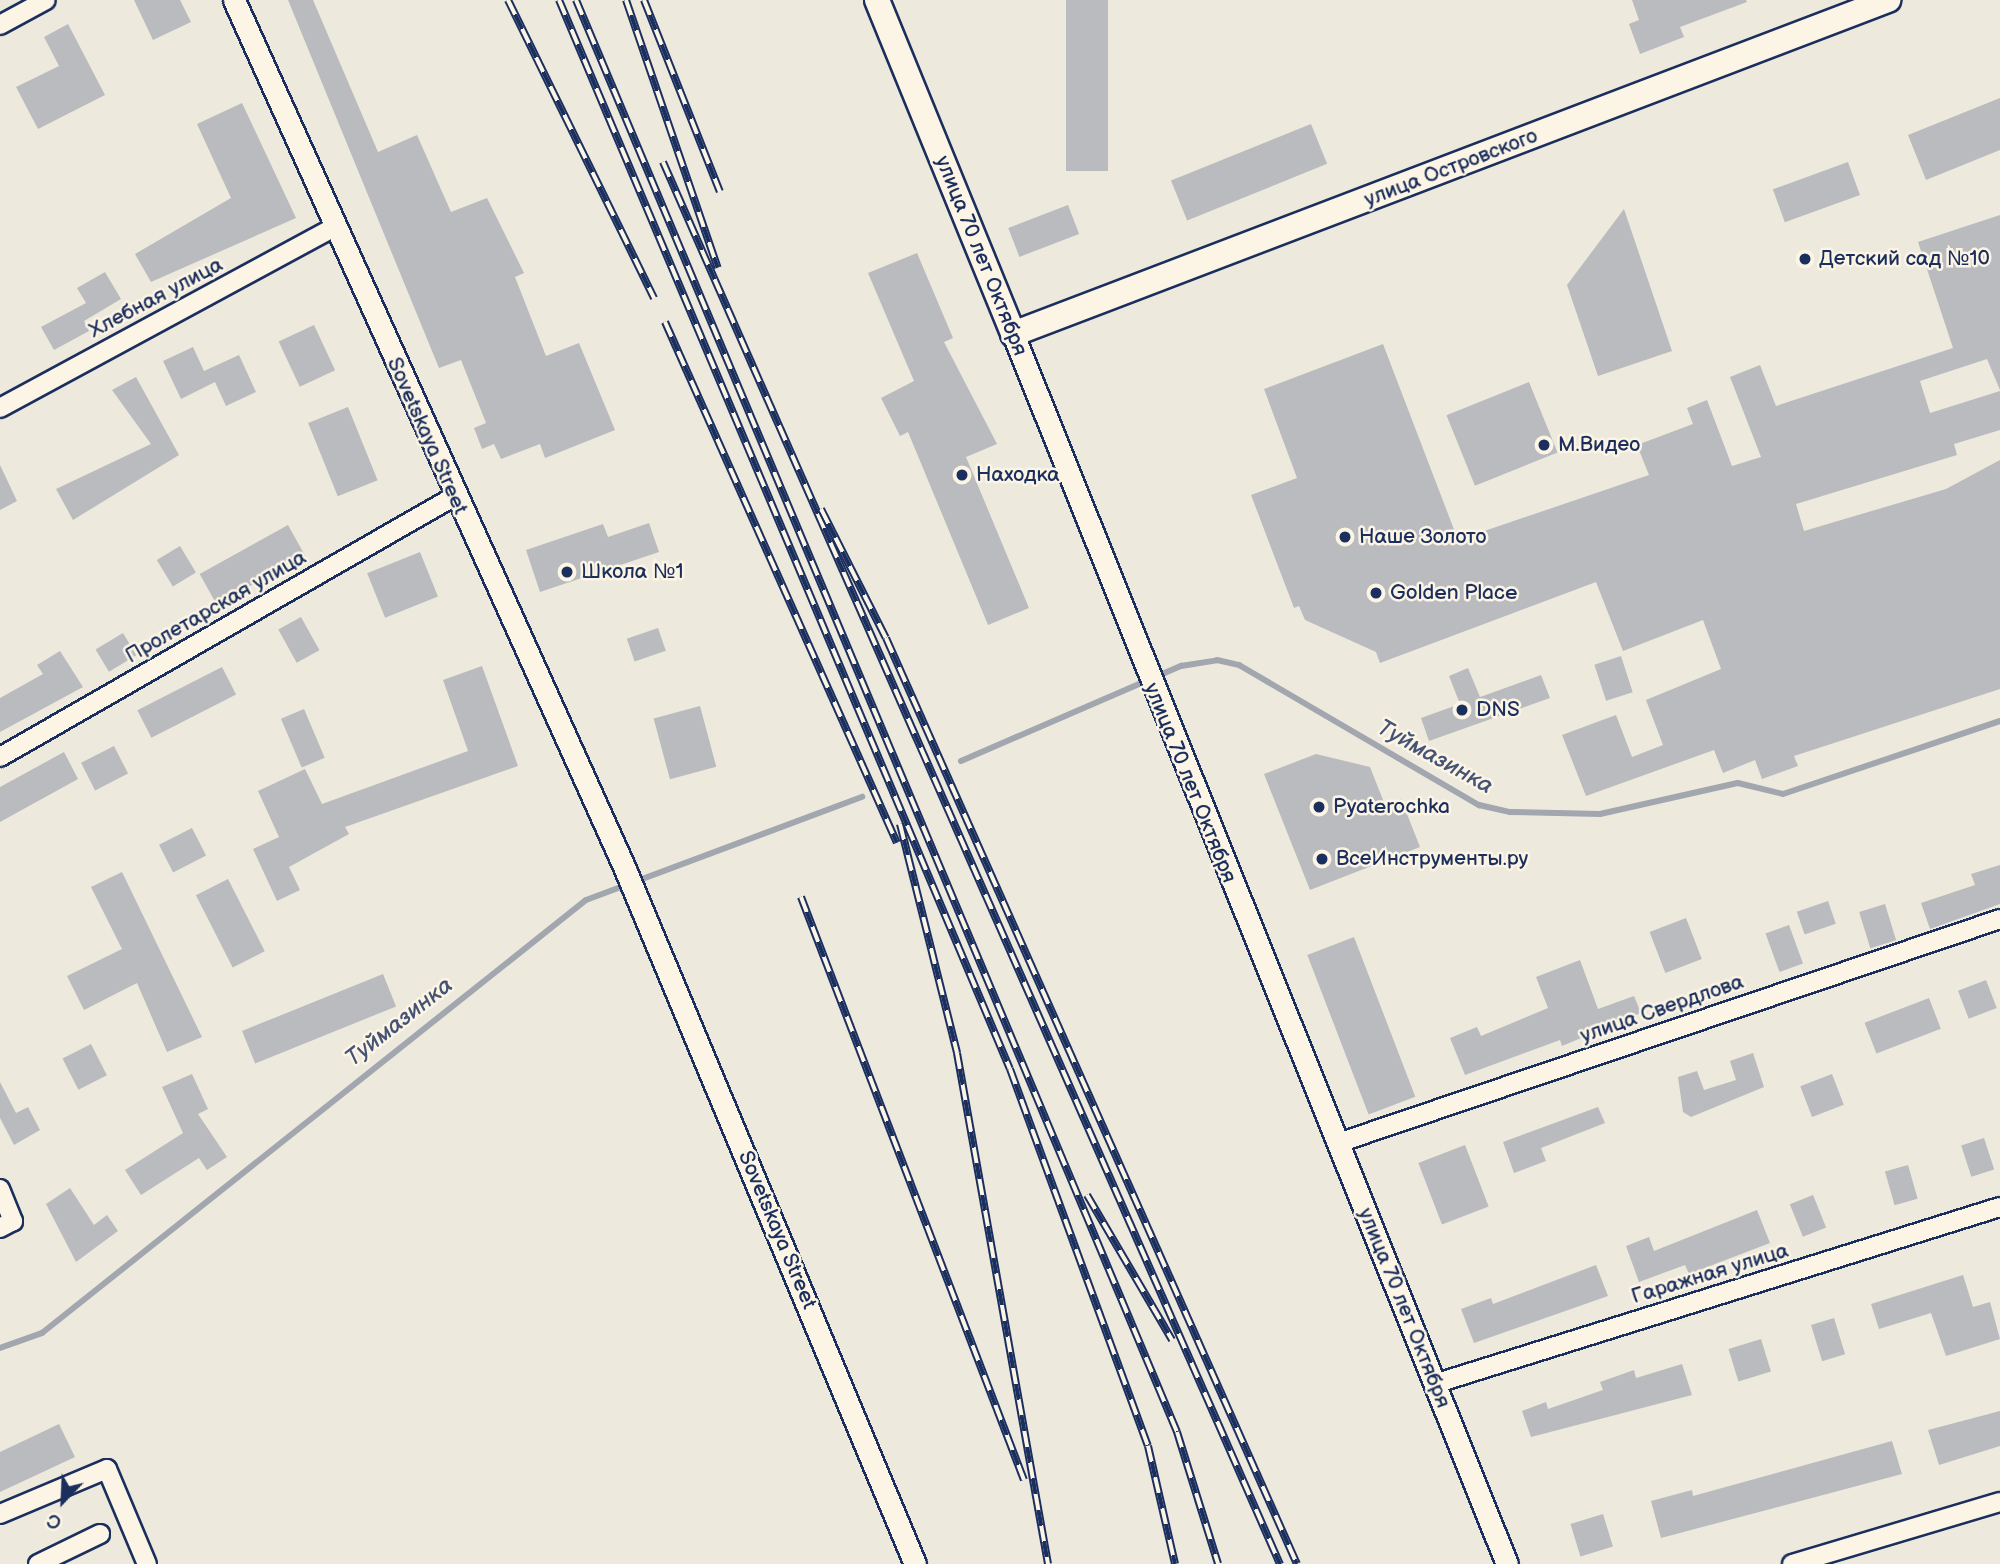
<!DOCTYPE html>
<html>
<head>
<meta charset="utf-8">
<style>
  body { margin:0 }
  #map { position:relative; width:2000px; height:1564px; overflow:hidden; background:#eee9dd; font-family:"Balsamiq Sans",sans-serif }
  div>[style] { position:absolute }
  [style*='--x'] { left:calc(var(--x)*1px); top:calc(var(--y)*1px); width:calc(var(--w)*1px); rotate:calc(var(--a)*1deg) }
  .stream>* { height:6px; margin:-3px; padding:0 3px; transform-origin:3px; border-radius:3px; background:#a2a7af }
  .building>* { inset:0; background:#babbbe; transform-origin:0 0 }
  .roads { filter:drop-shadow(2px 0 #1b2f5e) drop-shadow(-2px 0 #1b2f5e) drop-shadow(0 2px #1b2f5e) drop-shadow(0 -2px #1b2f5e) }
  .minor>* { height:18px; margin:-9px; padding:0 9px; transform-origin:9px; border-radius:9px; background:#fcf5e5 }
  .tertiary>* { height:21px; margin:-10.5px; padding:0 10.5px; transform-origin:10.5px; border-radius:10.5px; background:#fcf5e5 }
  .secondary>* { height:24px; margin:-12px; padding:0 12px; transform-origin:12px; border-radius:12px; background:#fcf5e5 }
  .rail>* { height:8px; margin-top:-4px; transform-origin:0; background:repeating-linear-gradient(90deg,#fcf5e5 0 16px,#1b2f5e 0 32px); box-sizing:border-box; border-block:2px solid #1b2f5e }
  .dots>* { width:19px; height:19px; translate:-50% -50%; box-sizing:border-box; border:4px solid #fcf5e5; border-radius:50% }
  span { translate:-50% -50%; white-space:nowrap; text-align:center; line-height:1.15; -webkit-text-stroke:5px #fcf5e5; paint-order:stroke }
  .street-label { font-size:21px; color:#1b2f5e }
  .poi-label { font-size:21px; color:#1b2f5e }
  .left { translate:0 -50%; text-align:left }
  .water-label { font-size:23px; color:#445376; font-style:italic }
  .north { position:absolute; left:28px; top:1466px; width:70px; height:70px; -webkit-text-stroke:5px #fcf5e5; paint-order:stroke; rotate:203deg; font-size:19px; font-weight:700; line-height:28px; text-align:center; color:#1b2f5e }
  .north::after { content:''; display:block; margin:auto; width:24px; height:32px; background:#1b2f5e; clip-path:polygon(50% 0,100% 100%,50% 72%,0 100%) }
</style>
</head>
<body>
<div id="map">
  <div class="stream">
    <div style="--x:961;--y:761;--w:240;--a:-23.4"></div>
    <div style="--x:1181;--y:666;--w:36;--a:-9"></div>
    <div style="--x:1217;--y:660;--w:23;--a:13"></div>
    <div style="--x:1239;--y:665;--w:278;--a:30.3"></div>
    <div style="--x:1479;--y:805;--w:32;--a:13"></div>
    <div style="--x:1510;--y:812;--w:90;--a:1.3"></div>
    <div style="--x:1600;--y:814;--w:141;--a:-12.7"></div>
    <div style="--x:1738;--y:783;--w:46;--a:13.7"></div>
    <div style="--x:1783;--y:794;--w:229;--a:-18.6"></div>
    <div style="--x:0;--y:1348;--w:45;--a:-19.7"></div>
    <div style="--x:42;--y:1333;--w:695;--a:-38.52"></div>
    <div style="--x:586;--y:900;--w:295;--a:-20.5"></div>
  </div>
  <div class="building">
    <div style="clip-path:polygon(134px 0,180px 0,191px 22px,153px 40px)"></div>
    <div style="clip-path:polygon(288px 0,313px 0,378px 152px,417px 135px,451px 212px,487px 198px,524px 273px,515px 277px,546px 356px,579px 343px,615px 430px,545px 458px,540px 444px,501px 459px,494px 444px,482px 449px,474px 428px,486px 423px,461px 360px,439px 368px)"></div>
    <div style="left:1066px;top:0;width:42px;height:171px"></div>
    <div style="clip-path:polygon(1632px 0,1746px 0,1747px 2px,1680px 27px,1684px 37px,1640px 54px,1629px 24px,1639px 20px)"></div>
    <div style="clip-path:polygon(68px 24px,105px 95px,38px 129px,16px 87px,59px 66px,44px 37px)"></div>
    <div style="clip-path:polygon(2000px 98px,2000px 150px,1926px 180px,1908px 135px)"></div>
    <div style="clip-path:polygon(242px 103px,296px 218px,151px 282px,135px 254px,231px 198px,197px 124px)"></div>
    <div style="left:1311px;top:124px;width:43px;height:151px;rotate:68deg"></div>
    <div style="left:1848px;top:162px;width:35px;height:80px;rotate:70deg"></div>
    <div style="left:1068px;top:205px;width:31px;height:64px;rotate:69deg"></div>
    <div style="clip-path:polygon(1624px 209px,1672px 351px,1598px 376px,1567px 285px)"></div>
    <div style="clip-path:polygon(2000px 215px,2000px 390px,1987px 359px,1920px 381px,1930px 413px,2000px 391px,2000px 430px,1954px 444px,1957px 455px,1796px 504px,1804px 531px,1946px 489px,2000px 460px,2000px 689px,1794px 756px,1798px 766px,1762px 779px,1755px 760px,1723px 773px,1714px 750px,1586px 796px,1562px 735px,1616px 715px,1632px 757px,1663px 745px,1646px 700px,1721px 669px,1703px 620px,1623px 651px,1596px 582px,1380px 663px,1376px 652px,1305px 620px,1299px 606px,1294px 608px,1251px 495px,1297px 478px,1264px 389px,1383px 344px,1458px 540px,1649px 475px,1637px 445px,1693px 424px,1687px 408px,1707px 400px,1732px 466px,1761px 457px,1730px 377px,1760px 365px,1776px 406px,1953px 348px,1918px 242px)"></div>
    <div style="clip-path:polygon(917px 253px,953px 338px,944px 342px,997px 444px,966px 457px,1029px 608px,988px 625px,908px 432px,900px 436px,881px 398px,914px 381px,868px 273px)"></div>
    <div style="clip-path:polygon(105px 272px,121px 299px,84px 321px,89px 331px,54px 350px,41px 327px,86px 303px,77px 288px)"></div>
    <div style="left:314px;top:325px;width:50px;height:39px;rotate:65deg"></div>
    <div style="clip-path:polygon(193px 347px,204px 371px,239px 355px,256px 392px,226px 406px,215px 382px,181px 399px,163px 361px)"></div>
    <div style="clip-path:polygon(136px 377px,179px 455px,73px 520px,56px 489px,151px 444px,112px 390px)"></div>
    <div style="left:1529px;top:382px;width:76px;height:89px;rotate:68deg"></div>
    <div style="left:348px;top:407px;width:79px;height:43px;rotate:68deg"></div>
    <div style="clip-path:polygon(0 465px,17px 501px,0 510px)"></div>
    <div style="clip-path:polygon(649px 523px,659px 552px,540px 592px,526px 550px,603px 524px,608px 537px)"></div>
    <div style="left:288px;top:525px;width:35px;height:101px;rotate:61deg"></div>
    <div style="left:180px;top:546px;width:31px;height:27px;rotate:59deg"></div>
    <div style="left:420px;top:552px;width:48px;height:57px;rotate:68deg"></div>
    <div style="left:301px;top:617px;width:38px;height:26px;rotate:61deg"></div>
    <div style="left:658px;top:628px;width:24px;height:33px;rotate:71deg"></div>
    <div style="left:123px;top:633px;width:26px;height:32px;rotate:59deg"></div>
    <div style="clip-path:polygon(60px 651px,83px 687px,0 732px,0 698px,43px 674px,37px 665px)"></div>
    <div style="left:1621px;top:656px;width:38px;height:28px;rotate:72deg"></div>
    <div style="clip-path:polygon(482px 666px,518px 766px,345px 827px,349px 834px,289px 867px,300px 890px,277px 901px,253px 849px,279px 837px,258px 791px,305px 769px,322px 804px,468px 751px,443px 680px)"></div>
    <div style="left:222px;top:667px;width:31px;height:95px;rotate:63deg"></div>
    <div style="clip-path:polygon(1468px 668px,1480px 697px,1541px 675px,1550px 698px,1429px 741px,1421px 718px,1460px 704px,1449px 676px)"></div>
    <div style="left:700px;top:706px;width:63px;height:48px;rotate:75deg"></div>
    <div style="left:304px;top:709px;width:53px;height:25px;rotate:67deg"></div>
    <div style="left:114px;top:746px;width:31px;height:37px;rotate:63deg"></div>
    <div style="clip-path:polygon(64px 752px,78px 779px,0 822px,0 787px)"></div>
    <div style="clip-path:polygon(1316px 754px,1370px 767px,1385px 805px,1401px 799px,1420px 847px,1310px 890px,1264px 774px)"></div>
    <div style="left:192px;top:828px;width:31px;height:37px;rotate:63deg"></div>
    <div style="clip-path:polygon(2000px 865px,2000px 904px,1930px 929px,1921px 903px,1975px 885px,1971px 874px)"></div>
    <div style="clip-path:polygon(122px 872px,202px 1037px,167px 1052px,137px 983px,84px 1010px,67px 976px,122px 949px,91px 887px)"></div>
    <div style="left:228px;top:879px;width:81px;height:36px;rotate:63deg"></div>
    <div style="left:1828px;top:901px;width:24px;height:33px;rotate:71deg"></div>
    <div style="left:1885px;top:904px;width:38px;height:27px;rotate:73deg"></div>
    <div style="left:1686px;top:918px;width:44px;height:39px;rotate:69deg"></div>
    <div style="left:1789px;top:925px;width:41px;height:25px;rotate:70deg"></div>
    <div style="left:1354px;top:937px;width:171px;height:50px;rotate:69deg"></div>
    <div style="clip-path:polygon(1580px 960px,1598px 1009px,1634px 996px,1641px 1013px,1562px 1046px,1560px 1040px,1465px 1075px,1450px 1038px,1477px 1027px,1481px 1036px,1548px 1008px,1536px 977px)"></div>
    <div style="left:383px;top:974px;width:35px;height:152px;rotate:68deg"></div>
    <div style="left:1986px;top:980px;width:30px;height:30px;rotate:69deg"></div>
    <div style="left:1929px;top:998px;width:33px;height:69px;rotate:69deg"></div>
    <div style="left:91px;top:1044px;width:35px;height:32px;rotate:63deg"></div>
    <div style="clip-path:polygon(1753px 1053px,1764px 1087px,1691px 1117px,1683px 1112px,1678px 1077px,1697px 1071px,1704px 1090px,1736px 1080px,1730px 1061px)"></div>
    <div style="clip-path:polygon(192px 1074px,208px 1109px,198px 1114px,227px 1157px,207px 1170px,199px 1158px,141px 1195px,125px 1170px,183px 1133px,162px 1087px)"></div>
    <div style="left:1832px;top:1074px;width:33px;height:34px;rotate:69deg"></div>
    <div style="clip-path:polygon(0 1082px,16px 1113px,28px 1107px,40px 1130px,14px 1145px,0 1118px)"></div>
    <div style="clip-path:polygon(1598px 1107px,1605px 1123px,1541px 1148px,1546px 1161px,1514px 1173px,1503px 1142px)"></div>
    <div style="left:1984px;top:1138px;width:33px;height:24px;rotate:72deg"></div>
    <div style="left:1465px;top:1145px;width:66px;height:50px;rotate:69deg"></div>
    <div style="left:1908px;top:1165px;width:35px;height:24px;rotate:74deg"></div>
    <div style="clip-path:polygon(70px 1188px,94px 1225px,107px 1215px,118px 1231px,76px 1262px,46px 1204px)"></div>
    <div style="left:1813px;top:1195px;width:35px;height:25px;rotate:68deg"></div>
    <div style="clip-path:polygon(1757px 1210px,1770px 1243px,1689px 1274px,1685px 1265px,1639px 1282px,1626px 1246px,1649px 1237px,1654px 1251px)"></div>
    <div style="clip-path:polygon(1596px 1265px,1608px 1296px,1474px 1343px,1461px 1309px,1491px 1298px,1493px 1304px)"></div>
    <div style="clip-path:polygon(1963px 1275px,1973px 1307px,1990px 1302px,2000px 1339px,1946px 1356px,1931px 1313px,1879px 1329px,1871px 1304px)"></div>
    <div style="left:1834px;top:1318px;width:38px;height:24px;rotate:73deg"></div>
    <div style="left:1761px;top:1339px;width:34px;height:34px;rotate:73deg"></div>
    <div style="clip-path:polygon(1682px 1364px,1692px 1395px,1531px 1437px,1522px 1411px,1546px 1402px,1548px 1409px,1603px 1390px,1600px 1382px,1634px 1370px,1636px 1378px)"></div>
    <div style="clip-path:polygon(2000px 1411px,2000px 1446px,1939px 1465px,1928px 1430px)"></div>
    <div style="clip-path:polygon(59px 1424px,75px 1457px,0 1492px,0 1452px)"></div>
    <div style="clip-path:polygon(1892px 1441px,1902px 1474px,1661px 1538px,1651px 1501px,1692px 1490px,1693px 1496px)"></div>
    <div style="left:1603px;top:1514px;width:34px;height:34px;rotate:73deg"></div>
  </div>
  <div class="roads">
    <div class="minor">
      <div style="--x:0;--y:25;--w:52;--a:-28.5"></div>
      <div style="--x:0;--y:408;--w:379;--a:-28.4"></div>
      <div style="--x:0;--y:757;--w:525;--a:-29.84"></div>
      <div style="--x:1338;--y:1143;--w:699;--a:-18.69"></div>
      <div style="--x:0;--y:1189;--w:35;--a:68"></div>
      <div style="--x:13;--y:1221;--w:15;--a:152"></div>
      <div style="--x:1434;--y:1384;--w:593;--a:-17.37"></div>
      <div style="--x:0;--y:1514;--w:116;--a:-22.8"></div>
      <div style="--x:107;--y:1469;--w:103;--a:67.2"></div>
      <div style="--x:38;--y:1564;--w:69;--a:-25.8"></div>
      <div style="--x:1792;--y:1564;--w:217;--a:-16.6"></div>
    </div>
    <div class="tertiary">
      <div style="--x:234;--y:0;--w:953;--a:65.77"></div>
      <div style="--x:625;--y:869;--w:753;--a:67.35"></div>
      <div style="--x:1013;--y:334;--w:1325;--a:68.12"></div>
    </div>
    <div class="secondary">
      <div style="--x:877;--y:0;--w:361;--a:67.8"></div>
      <div style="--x:1013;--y:334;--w:937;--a:-20.89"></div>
    </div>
  </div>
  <div class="rail">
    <div style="--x:508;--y:0;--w:332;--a:63.9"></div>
    <div style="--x:559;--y:0;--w:1160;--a:67.13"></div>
    <div style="--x:1010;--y:1069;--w:401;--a:69.9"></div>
    <div style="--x:1148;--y:1446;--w:121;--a:77.1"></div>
    <div style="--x:576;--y:0;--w:1553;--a:67.23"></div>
    <div style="--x:1177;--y:1432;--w:138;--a:72.7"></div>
    <div style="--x:626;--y:0;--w:283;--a:71.1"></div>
    <div style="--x:644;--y:0;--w:206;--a:68.4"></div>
    <div style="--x:663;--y:162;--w:1532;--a:66.25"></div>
    <div style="--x:665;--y:322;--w:570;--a:66"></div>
    <div style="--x:821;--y:509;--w:144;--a:63.3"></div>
    <div style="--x:886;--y:638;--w:1013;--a:66.07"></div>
    <div style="--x:900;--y:824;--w:236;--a:76"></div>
    <div style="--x:957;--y:1053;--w:519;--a:79.9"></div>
    <div style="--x:801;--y:897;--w:624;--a:69.07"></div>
    <div style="--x:1087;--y:1195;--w:168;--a:59.6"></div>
  </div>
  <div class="dots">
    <div style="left:1805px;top:259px;background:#1b2f5e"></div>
    <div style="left:1544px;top:445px;background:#1b2f5e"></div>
    <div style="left:962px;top:475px;background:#1b2f5e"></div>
    <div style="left:1345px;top:537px;background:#1b2f5e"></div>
    <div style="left:567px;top:572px;background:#1b2f5e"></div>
    <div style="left:1376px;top:593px;background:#1b2f5e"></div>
    <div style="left:1462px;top:710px;background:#1b2f5e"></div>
    <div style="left:1319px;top:807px;background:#1b2f5e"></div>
    <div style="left:1322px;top:859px;background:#1b2f5e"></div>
  </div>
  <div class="street-label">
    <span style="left:1451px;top:168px;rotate:-21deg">улица Островского</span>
    <span style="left:981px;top:256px;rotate:68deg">улица 70 лет Октября</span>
    <span style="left:156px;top:298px;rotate:-28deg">Хлебная улица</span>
    <span style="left:427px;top:436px;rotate:66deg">Sovetskaya Street</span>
    <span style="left:216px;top:607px;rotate:-30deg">Пролетарская улица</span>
    <span style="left:1190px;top:783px;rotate:68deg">улица 70 лет Октября</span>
    <span style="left:1662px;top:1009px;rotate:-19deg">улица Свердлова</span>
    <span style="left:777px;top:1230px;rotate:67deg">Sovetskaya Street</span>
    <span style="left:1710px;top:1274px;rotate:-17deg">Гаражная улица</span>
    <span style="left:1404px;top:1308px;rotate:68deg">улица 70 лет Октября</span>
  </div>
  <div class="poi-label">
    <span class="left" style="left:1819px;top:259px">Детский сад №10</span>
    <span class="left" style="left:1558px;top:445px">М.Видео</span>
    <span class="left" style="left:976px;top:475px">Находка</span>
    <span class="left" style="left:1359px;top:537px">Наше Золото</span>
    <span class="left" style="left:581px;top:572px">Школа №1</span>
    <span class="left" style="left:1390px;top:593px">Golden Place</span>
    <span class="left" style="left:1476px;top:710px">DNS</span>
    <span class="left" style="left:1333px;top:807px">Pyaterochka</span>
    <span class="left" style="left:1336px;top:859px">ВсеИнструменты.ру</span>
  </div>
  <div class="water-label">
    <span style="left:1435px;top:757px;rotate:29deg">Туймазинка</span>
    <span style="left:399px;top:1022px;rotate:-38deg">Туймазинка</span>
  </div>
  <div class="north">С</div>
</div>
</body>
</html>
